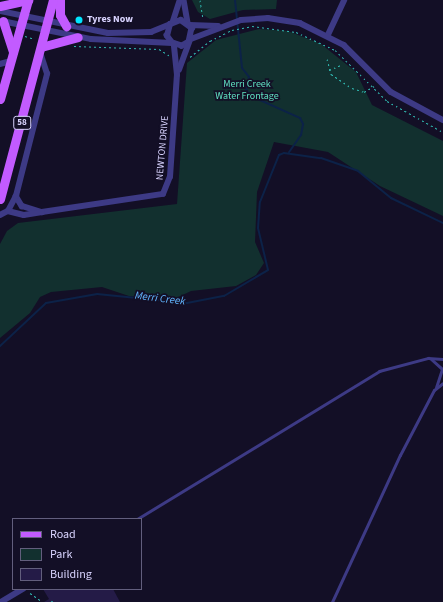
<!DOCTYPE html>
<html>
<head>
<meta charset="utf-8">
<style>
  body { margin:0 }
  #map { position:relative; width:443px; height:602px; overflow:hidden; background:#130f26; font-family:"Source Sans 3",sans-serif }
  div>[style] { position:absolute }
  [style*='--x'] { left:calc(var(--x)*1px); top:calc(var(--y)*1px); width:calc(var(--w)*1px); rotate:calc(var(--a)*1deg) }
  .green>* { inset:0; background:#12302f }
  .stream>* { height:2px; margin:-1px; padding:0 1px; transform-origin:1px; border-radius:1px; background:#0c2248 }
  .building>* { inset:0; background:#241b47 }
  .path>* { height:1px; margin-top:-0.5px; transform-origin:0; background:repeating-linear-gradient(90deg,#2fb8b0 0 2px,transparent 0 5px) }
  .service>* { height:3px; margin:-1.5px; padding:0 1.5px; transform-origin:1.5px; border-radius:1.5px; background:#3d3a85 }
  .minor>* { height:5.5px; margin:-2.75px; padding:0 2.75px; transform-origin:2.75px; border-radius:2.75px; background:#3d3a85 }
  .primary>* { height:9px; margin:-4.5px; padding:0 4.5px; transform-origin:4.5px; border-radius:4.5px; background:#c25bff }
  .dots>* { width:11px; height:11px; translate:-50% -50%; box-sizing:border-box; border:2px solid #130f26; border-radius:50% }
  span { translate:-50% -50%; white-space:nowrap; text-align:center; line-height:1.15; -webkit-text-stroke:3.5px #130f26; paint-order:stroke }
  .shield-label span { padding:1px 3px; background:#130f26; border:1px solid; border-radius:3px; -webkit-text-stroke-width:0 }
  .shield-label { font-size:9px; color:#d9d4ff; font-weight:700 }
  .poi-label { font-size:10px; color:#d9d4ff; font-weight:700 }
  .left { translate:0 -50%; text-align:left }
  .park-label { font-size:10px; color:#5fe0c0 }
  .street-label { font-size:10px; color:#d9d4ff }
  .water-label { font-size:11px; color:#62b6ff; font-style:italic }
  .legend { position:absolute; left:12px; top:518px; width:130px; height:72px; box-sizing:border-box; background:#130f26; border:1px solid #625e7d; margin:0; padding:5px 7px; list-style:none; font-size:12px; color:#d9d4ff }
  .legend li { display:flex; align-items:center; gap:8px; height:20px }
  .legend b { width:20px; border:1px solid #625e7d }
</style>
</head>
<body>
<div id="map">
  <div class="green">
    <div style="clip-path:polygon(192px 0,277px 0,276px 9px,243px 10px,210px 19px,198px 12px)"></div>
    <div style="clip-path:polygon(259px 29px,288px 31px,321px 44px,356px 72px,372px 105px,443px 141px,443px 216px,380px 186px,328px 152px,274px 142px,257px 192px,255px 242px,264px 263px,256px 275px,236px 286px,191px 291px,174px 299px,129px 296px,102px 287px,51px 292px,40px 297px,30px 313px,0 338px,0 244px,7px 231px,18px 223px,177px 204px,187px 63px,216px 40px)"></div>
  </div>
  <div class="stream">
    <div style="--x:235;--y:0;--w:68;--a:84.1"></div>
    <div style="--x:242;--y:68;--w:11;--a:52"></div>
    <div style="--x:249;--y:77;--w:12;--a:104"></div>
    <div style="--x:246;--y:89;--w:9;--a:54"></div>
    <div style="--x:251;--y:96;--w:54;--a:24.2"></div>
    <div style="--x:300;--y:118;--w:7;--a:63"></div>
    <div style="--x:303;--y:124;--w:11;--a:100"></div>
    <div style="--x:301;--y:135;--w:21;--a:125"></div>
    <div style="--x:0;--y:346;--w:63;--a:-43.1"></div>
    <div style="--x:46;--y:303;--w:52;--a:-10"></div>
    <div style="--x:97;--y:294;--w:90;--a:5.7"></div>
    <div style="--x:187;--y:303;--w:38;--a:-11"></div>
    <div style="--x:224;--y:296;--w:51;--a:-30.6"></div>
    <div style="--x:268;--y:270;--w:43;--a:-103.4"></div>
    <div style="--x:258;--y:228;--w:26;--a:-86"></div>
    <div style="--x:260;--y:202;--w:51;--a:-68"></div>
    <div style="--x:279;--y:155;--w:5;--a:-22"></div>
    <div style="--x:284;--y:153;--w:37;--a:8"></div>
    <div style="--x:321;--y:158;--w:39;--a:19"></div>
    <div style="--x:358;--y:171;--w:43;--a:39.3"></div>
    <div style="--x:391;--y:198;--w:58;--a:25.7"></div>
  </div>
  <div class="building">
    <div style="clip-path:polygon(43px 589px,113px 589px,120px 602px,44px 602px,49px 599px)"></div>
  </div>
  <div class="path">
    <div style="--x:200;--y:0;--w:18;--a:81"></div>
    <div style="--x:25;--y:36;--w:10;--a:17"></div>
    <div style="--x:74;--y:46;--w:85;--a:2"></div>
    <div style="--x:159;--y:49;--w:13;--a:32"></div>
    <div style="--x:190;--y:57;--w:26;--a:-39"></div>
    <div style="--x:210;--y:41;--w:25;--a:-27"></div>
    <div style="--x:232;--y:30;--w:20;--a:-11"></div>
    <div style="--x:252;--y:26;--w:44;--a:7.8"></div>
    <div style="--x:296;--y:32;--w:43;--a:24.8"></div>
    <div style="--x:335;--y:50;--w:73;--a:44.4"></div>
    <div style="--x:387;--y:101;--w:64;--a:29"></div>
    <div style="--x:327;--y:59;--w:16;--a:75"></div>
    <div style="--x:331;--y:74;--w:25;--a:34"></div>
    <div style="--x:352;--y:88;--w:13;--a:18"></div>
    <div style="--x:364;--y:92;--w:14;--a:-30"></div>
    <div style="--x:329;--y:70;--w:13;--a:-23"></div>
    <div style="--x:30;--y:593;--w:16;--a:35"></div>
    <div style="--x:51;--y:602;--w:3;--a:-45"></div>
  </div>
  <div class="service">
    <div style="--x:431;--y:359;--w:15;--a:42"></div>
    <div style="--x:442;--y:369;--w:19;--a:108"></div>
    <div style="--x:137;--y:519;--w:284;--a:-31.4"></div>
    <div style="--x:379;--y:371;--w:51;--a:-14.9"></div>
    <div style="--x:428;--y:358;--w:15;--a:4"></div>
    <div style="--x:332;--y:602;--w:162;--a:-65.2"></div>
    <div style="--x:400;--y:455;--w:73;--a:-62.4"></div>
    <div style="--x:434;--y:390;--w:11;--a:-38"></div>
  </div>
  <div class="minor">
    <div style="--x:184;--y:0;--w:22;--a:80"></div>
    <div style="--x:0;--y:11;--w:110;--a:11.5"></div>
    <div style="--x:108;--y:33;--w:43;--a:-1.3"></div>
    <div style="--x:151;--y:32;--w:32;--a:-22"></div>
    <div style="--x:181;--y:20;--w:14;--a:36"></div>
    <div style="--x:192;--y:28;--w:14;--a:102"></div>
    <div style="--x:189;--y:42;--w:8;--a:150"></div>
    <div style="--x:182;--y:46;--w:10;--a:-163"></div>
    <div style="--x:172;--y:43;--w:9;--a:-126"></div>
    <div style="--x:167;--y:36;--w:12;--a:-76"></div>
    <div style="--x:2;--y:21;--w:91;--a:11.4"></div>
    <div style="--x:91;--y:39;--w:81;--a:2.8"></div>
    <div style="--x:173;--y:21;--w:22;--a:-72"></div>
    <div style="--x:190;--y:25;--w:28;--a:2"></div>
    <div style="--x:328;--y:35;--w:38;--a:-65"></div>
    <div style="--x:191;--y:39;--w:53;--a:-20.8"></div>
    <div style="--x:241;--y:20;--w:27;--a:-4"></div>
    <div style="--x:268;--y:18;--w:32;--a:9"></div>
    <div style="--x:300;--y:23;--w:49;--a:26.6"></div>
    <div style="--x:344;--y:45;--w:66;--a:45"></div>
    <div style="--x:391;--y:92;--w:59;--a:28.3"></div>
    <div style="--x:0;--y:64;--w:11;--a:-15"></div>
    <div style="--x:179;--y:70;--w:30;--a:-70"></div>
    <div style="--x:16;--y:196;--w:12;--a:59"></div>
    <div style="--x:22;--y:206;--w:21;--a:17"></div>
    <div style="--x:42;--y:212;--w:122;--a:-8.5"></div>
    <div style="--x:163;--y:194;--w:18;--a:-68"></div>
    <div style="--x:170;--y:177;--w:102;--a:-86.1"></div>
    <div style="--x:177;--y:75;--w:31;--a:-96"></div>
    <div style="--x:8;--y:211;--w:16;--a:14"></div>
    <div style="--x:24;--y:215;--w:18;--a:-9"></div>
    <div style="--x:0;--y:215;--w:9;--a:-27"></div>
    <div style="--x:8;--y:211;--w:17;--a:-62"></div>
    <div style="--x:16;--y:196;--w:126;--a:-75.7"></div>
    <div style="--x:47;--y:74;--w:22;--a:-108"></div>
    <div style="--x:1;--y:602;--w:26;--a:-31"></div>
  </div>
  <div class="primary">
    <div style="--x:60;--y:0;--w:15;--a:90"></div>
    <div style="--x:60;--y:15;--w:13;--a:61"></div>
    <div style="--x:0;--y:6;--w:29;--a:-12"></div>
    <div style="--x:3;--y:21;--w:32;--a:72"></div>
    <div style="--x:41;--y:47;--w:38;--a:-15"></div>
    <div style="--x:0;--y:99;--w:103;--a:-74.2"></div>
    <div style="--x:0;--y:199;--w:206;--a:-75.1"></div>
  </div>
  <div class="dots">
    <div style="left:79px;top:20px;background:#00e5ff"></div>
  </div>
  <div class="shield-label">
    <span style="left:22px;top:123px">58</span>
  </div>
  <div class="poi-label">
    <span class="left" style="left:87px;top:20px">Tyres Now</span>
  </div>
  <div class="park-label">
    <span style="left:247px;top:90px">Merri Creek<br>Water Frontage</span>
  </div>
  <div class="street-label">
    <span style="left:163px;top:148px;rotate:-85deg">NEWTON DRIVE</span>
  </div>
  <div class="water-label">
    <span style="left:160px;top:299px;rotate:7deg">Merri Creek</span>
  </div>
  <ul class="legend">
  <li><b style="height:5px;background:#c25bff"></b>Road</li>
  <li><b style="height:11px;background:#12302f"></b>Park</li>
  <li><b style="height:11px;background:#241b47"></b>Building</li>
  </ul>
</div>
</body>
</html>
